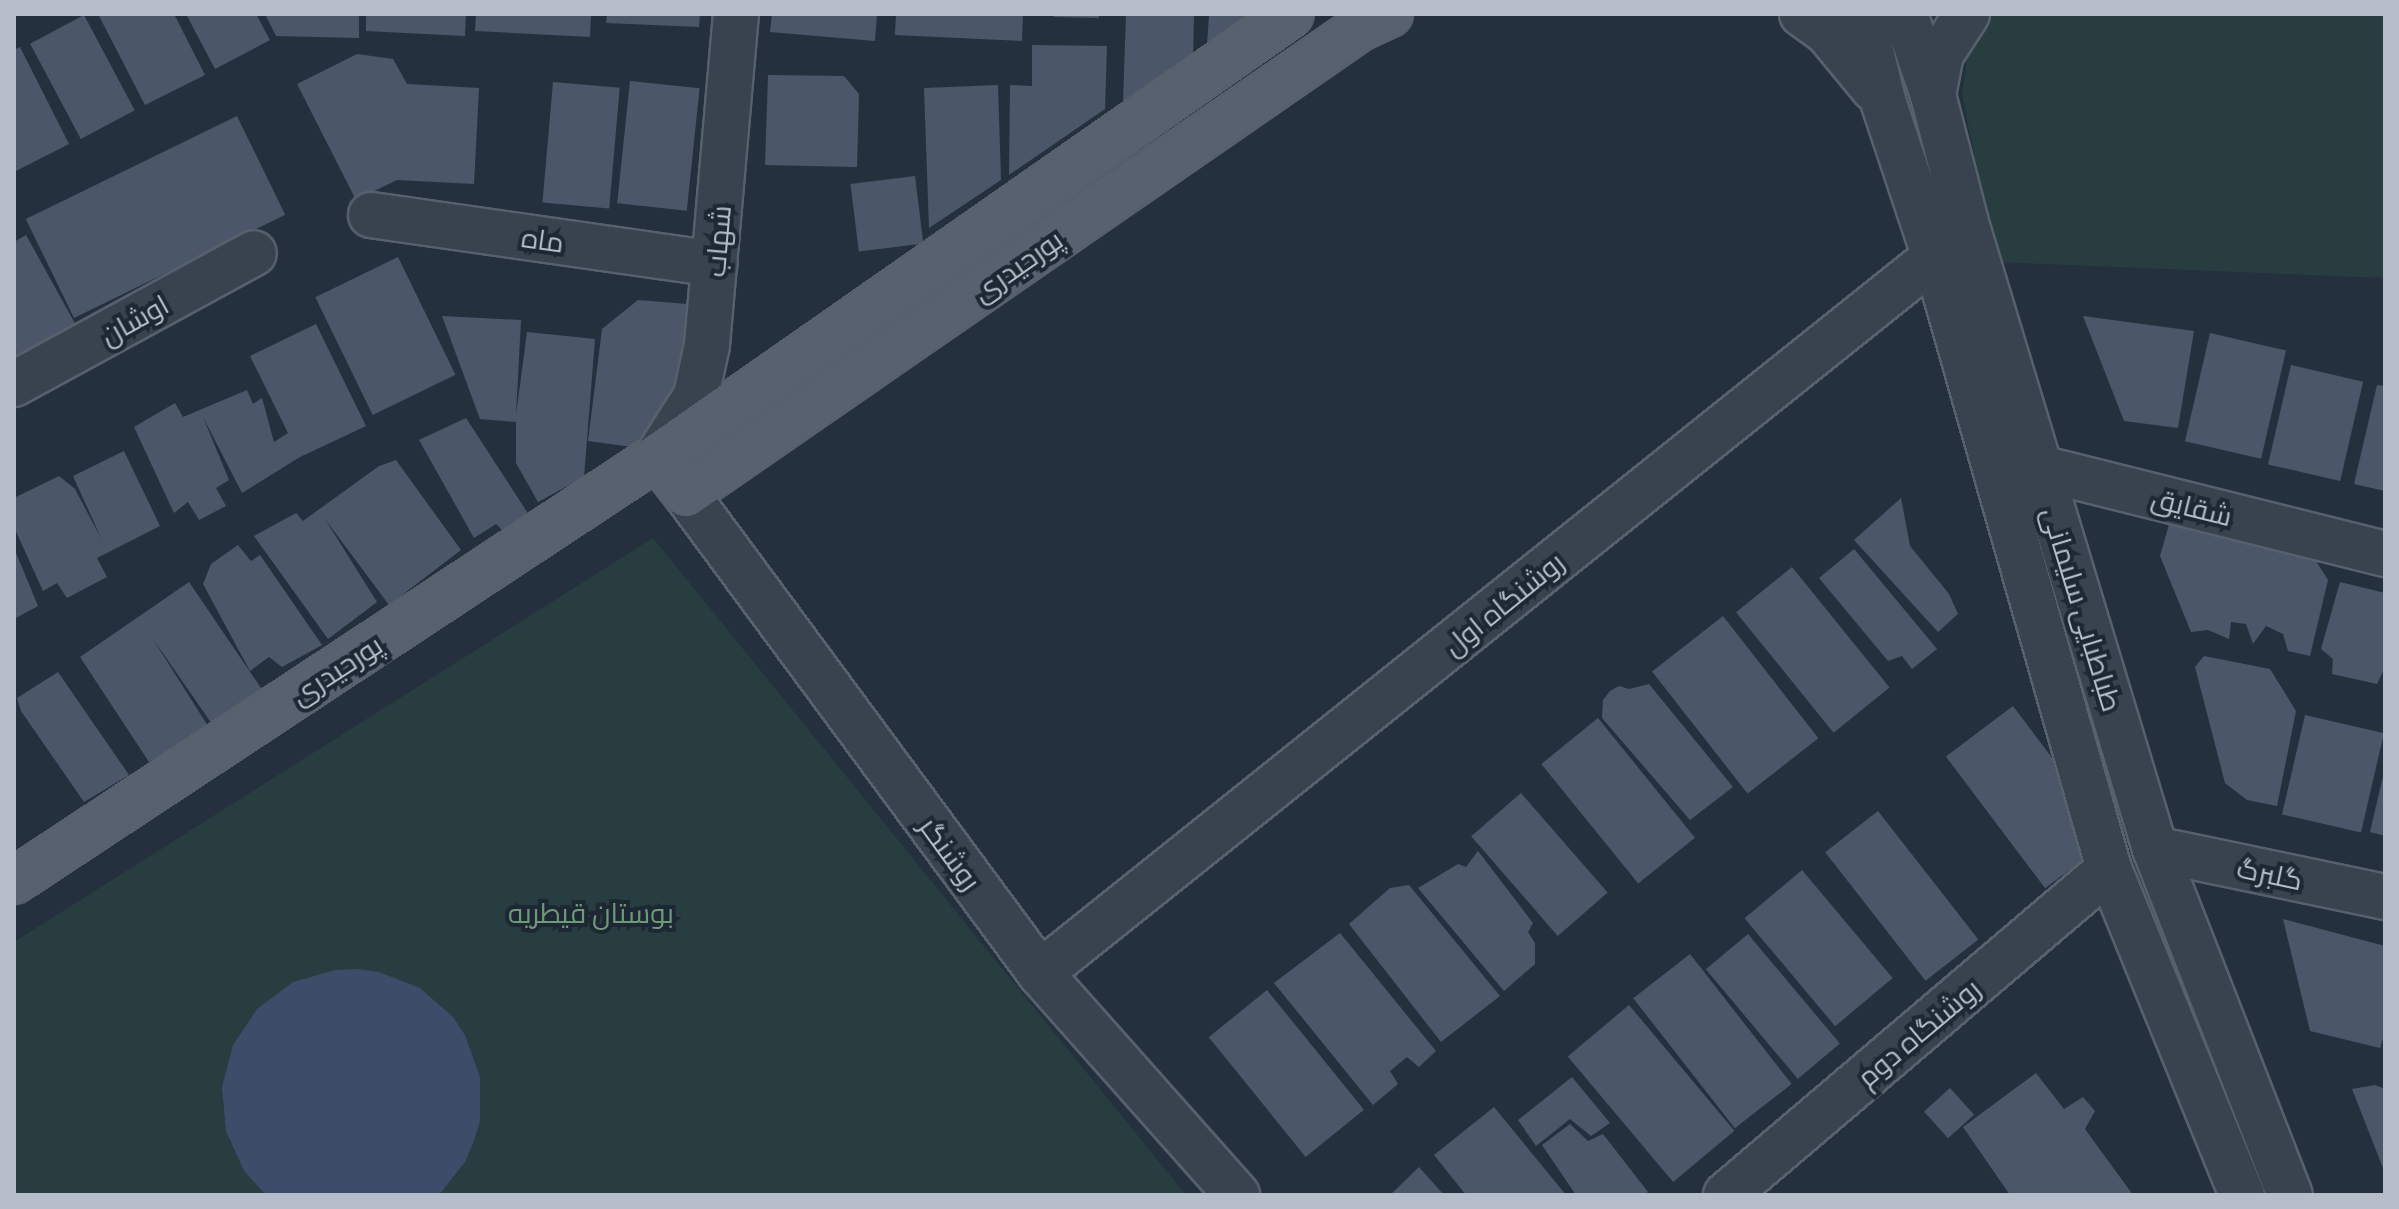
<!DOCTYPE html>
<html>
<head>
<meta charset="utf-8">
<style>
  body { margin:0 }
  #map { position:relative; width:2399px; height:1209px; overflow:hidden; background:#25303f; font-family:Manrope,Cairo,sans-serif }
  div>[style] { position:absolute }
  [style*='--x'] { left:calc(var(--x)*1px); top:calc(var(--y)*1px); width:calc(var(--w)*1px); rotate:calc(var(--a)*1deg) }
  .green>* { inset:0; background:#273d40 }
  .water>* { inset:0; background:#3b4d68 }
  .building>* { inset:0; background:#4b5768; transform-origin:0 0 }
  .roads { filter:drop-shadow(2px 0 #57606d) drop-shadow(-2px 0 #57606d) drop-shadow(0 2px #57606d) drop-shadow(0 -2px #57606d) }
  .minor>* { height:44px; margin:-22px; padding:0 22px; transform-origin:22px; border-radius:22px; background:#39424f }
  .major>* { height:44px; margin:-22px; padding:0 22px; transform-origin:22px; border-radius:22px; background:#57616f }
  span { translate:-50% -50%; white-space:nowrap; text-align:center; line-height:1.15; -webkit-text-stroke:8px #1e2734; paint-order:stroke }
  .street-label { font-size:28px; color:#b6bdca }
  .park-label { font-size:28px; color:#6d9b78 }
  .frame { position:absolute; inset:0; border:16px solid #b6bdca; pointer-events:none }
</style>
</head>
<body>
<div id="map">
  <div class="green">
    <div style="clip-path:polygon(1988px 14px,2385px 14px,2385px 278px,1996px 262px,1962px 94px,1967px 59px)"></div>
    <div style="clip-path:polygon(653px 538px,1186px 1195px,14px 1195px,14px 942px)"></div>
  </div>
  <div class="water">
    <div style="clip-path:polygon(357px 969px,379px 972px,420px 988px,453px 1017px,465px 1035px,480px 1077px,480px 1121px,474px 1141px,465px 1162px,439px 1195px,266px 1195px,244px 1171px,226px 1131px,222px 1087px,233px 1045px,257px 1009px,293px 982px,335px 970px)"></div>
  </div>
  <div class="building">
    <div style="clip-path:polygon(98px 14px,174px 14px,205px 75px,145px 105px)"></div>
    <div style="clip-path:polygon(186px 14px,256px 14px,270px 40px,215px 69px)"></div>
    <div style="clip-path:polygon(265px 14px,359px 14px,359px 38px,276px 36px)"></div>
    <div style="clip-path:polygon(366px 14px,466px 14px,465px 36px,366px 31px)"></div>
    <div style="clip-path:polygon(476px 14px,591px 14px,590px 37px,475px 31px)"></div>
    <div style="clip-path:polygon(607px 14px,700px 14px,699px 27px,606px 23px)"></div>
    <div style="clip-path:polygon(772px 14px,877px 14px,875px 41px,770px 32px)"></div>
    <div style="clip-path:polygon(896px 14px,1023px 14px,1022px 41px,895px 35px)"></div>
    <div style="clip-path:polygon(1054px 14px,1099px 14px,1099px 18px,1054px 17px)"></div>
    <div style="clip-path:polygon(1126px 14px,1194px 14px,1193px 59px,1123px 103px)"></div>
    <div style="clip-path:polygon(1209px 14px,1252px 14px,1207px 45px)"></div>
    <div style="left:84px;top:15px;width:108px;height:61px;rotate:62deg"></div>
    <div style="clip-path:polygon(1032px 45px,1107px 46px,1105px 109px,1009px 175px,1010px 85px,1032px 86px)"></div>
    <div style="clip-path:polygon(20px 47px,69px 144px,14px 172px,14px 50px)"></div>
    <div style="clip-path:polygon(357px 54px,393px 59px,407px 84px,479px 88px,474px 184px,397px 180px,356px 200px,297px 84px)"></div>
    <div style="clip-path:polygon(768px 75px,844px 76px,859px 94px,857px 167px,765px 165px)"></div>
    <div style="left:630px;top:81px;width:70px;height:123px;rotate:6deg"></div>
    <div style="left:553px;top:82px;width:67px;height:121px;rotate:5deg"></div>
    <div style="clip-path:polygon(998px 85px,1001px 180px,929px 228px,924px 88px)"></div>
    <div style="left:237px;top:116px;width:110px;height:235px;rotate:64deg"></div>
    <div style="left:915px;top:176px;width:68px;height:65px;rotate:83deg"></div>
    <div style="clip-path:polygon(26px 235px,77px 327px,18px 359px,14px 351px,14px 242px)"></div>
    <div style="left:398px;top:257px;width:131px;height:92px;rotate:64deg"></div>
    <div style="clip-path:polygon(638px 300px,687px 304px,677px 415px,632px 447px,588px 441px,602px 329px)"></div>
    <div style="clip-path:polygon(442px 316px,521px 320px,516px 415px,527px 332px,595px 339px,584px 477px,538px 502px,516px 463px,516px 422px,480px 419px)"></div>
    <div style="clip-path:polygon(2083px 316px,2194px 331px,2178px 428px,2124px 421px)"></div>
    <div style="clip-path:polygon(316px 324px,366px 426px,300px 457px,242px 493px,203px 417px,229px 480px,216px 488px,226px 506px,199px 520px,188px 502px,174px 513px,134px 427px,175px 403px,183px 417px,247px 390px,253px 404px,262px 398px,274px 442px,288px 433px,250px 356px)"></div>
    <div style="left:2210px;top:333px;width:78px;height:111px;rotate:13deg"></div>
    <div style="left:2291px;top:365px;width:74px;height:102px;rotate:13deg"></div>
    <div style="clip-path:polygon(2377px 385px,2385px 386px,2385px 491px,2354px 484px)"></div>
    <div style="clip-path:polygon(466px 418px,529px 515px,504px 532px,496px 524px,474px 538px,419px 440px)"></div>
    <div style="clip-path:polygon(124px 451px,160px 526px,97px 558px,107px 577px,67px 598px,57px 583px,43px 591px,14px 527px,14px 498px,59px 476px,75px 489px,102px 540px,73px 476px)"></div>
    <div style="clip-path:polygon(396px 460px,461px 550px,389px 605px,325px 519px,377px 602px,328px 639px,254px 536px,296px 513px,303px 521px,379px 466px)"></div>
    <div style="clip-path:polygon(1901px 498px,1910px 546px,1949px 594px,1958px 614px,1938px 632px,1854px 540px)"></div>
    <div style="clip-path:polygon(2172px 514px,2311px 553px,2328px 580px,2310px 656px,2288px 651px,2283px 634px,2266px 626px,2253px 644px,2246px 624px,2231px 622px,2229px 639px,2208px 630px,2191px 632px,2160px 556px)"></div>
    <div style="clip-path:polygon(238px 545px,251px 561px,260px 555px,322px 645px,282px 667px,269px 657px,250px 671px,203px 584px,211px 564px)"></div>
    <div style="clip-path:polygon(14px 548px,38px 606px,14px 619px)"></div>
    <div style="clip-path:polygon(1854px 549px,1937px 649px,1912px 669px,1902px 656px,1888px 661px,1819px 578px)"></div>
    <div style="left:1792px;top:567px;width:155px;height:72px;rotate:51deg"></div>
    <div style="clip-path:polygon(189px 582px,263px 691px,214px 727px,151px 636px,208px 726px,149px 762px,80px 657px)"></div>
    <div style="clip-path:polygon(2340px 582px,2385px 593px,2385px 667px,2377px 684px,2332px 674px,2333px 659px,2321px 649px)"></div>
    <div style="left:1723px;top:616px;width:155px;height:90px;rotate:52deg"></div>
    <div style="clip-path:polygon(2204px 656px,2270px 669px,2296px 711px,2277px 806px,2247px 800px,2225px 783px,2195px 667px)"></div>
    <div style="clip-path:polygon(58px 672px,129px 775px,84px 802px,21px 711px,17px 698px)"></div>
    <div style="clip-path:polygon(1649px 684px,1733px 787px,1690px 820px,1602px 718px,1603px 700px,1610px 691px,1619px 686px,1629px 689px)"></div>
    <div style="left:2013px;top:706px;width:165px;height:84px;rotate:53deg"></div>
    <div style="left:2305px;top:715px;width:81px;height:102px;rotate:13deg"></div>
    <div style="left:1598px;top:718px;width:154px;height:73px;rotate:51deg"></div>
    <div style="clip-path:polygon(2384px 772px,2385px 772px,2385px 836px,2370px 832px)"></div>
    <div style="left:1521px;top:793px;width:132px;height:66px;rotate:49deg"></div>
    <div style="left:1878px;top:811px;width:163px;height:67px;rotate:52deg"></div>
    <div style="clip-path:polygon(1478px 851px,1533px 923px,1528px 932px,1535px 943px,1535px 964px,1504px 991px,1418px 888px,1458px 864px,1466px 867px)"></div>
    <div style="left:1802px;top:870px;width:141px;height:75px;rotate:50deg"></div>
    <div style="clip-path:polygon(1409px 885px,1500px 996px,1441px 1042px,1349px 924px,1390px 888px)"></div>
    <div style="clip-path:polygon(2283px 919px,2385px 946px,2385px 1032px,2380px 1048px,2310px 1031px)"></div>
    <div style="clip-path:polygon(1340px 933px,1436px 1051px,1419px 1067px,1407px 1057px,1390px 1071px,1398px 1084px,1373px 1105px,1274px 983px)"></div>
    <div style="left:1748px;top:934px;width:143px;height:55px;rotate:50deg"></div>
    <div style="left:1690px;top:954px;width:165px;height:72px;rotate:52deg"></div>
    <div style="left:1267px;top:990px;width:154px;height:75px;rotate:51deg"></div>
    <div style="left:1629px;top:1005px;width:164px;height:80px;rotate:50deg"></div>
    <div style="clip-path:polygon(2036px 1073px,2064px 1109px,2083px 1097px,2095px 1111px,2085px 1129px,2133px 1195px,2010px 1195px,1963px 1127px)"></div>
    <div style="clip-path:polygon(1572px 1077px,1610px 1123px,1591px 1136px,1570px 1119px,1536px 1146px,1518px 1120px)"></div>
    <div style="clip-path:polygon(2375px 1085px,2385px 1089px,2385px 1173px,2352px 1089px)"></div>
    <div style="left:1950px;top:1088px;width:36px;height:35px;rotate:48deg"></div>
    <div style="clip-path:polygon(1494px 1107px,1566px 1195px,1466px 1195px,1434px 1155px)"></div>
    <div style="clip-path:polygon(1570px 1124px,1588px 1141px,1603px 1134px,1648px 1192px,1644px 1195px,1576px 1195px,1542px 1145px)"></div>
    <div style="clip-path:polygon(1419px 1167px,1444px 1195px,1390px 1195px)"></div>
  </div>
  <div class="roads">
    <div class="minor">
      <div style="--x:1802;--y:14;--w:32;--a:36"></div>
      <div style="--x:1828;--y:33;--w:72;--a:50.6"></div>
      <div style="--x:1862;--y:14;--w:89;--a:76.4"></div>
      <div style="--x:1883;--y:101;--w:164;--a:71.6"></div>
      <div style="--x:1935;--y:257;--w:636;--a:74.13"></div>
      <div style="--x:2109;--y:869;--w:352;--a:67.8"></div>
      <div style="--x:1905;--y:14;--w:86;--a:70.9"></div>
      <div style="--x:1933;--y:95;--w:132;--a:75.5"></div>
      <div style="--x:1966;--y:223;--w:654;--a:73.2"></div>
      <div style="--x:2155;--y:849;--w:371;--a:68.7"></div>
      <div style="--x:1933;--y:95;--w:42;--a:-79"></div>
      <div style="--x:1941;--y:54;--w:48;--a:-57"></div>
      <div style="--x:371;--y:215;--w:347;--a:8.1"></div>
      <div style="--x:14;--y:384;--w:273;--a:-28.6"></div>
      <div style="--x:657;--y:457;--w:72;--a:-57.4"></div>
      <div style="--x:696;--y:396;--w:52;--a:-77.8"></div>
      <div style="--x:707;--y:345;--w:332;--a:-85"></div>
      <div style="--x:2019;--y:474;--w:22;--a:-16"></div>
      <div style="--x:2040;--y:468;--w:356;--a:14"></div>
      <div style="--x:686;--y:494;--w:596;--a:53.53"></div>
      <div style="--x:1040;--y:973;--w:297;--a:48.4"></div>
      <div style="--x:2155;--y:849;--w:235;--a:11.8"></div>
      <div style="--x:1040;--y:973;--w:1146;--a:-38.66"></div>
      <div style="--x:1935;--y:257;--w:28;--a:-19"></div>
      <div style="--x:1726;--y:1195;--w:503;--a:-40.4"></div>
    </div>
    <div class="major">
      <div style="--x:657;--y:457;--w:47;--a:51.9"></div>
      <div style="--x:686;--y:494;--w:819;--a:-34.66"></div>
      <div style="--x:1360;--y:28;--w:33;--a:-25"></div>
      <div style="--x:14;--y:881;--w:770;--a:-33.4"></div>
      <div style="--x:657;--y:457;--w:773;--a:-34.94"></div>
    </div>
  </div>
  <div class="street-label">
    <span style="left:543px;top:239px;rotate:8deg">ماه</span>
    <span style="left:717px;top:241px;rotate:-85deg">شهاب</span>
    <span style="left:1017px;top:265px;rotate:-35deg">پورحیدری</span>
    <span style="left:134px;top:319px;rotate:-29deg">اوشان</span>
    <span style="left:2192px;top:506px;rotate:14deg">شقایق</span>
    <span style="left:1503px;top:603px;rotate:-39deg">روشنگاه اول</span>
    <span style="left:2083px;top:609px;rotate:73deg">طباطبایی سلیمانی</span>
    <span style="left:336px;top:669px;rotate:-33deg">پورحیدری</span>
    <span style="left:951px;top:853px;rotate:54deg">روشنگر</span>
    <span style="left:2270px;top:873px;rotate:12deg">گلبرگ</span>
    <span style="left:1918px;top:1032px;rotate:-40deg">روشنگاه دوم</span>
  </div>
  <div class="park-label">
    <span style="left:591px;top:912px">بوستان قیطریه</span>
  </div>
  <div class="frame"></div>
</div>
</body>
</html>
